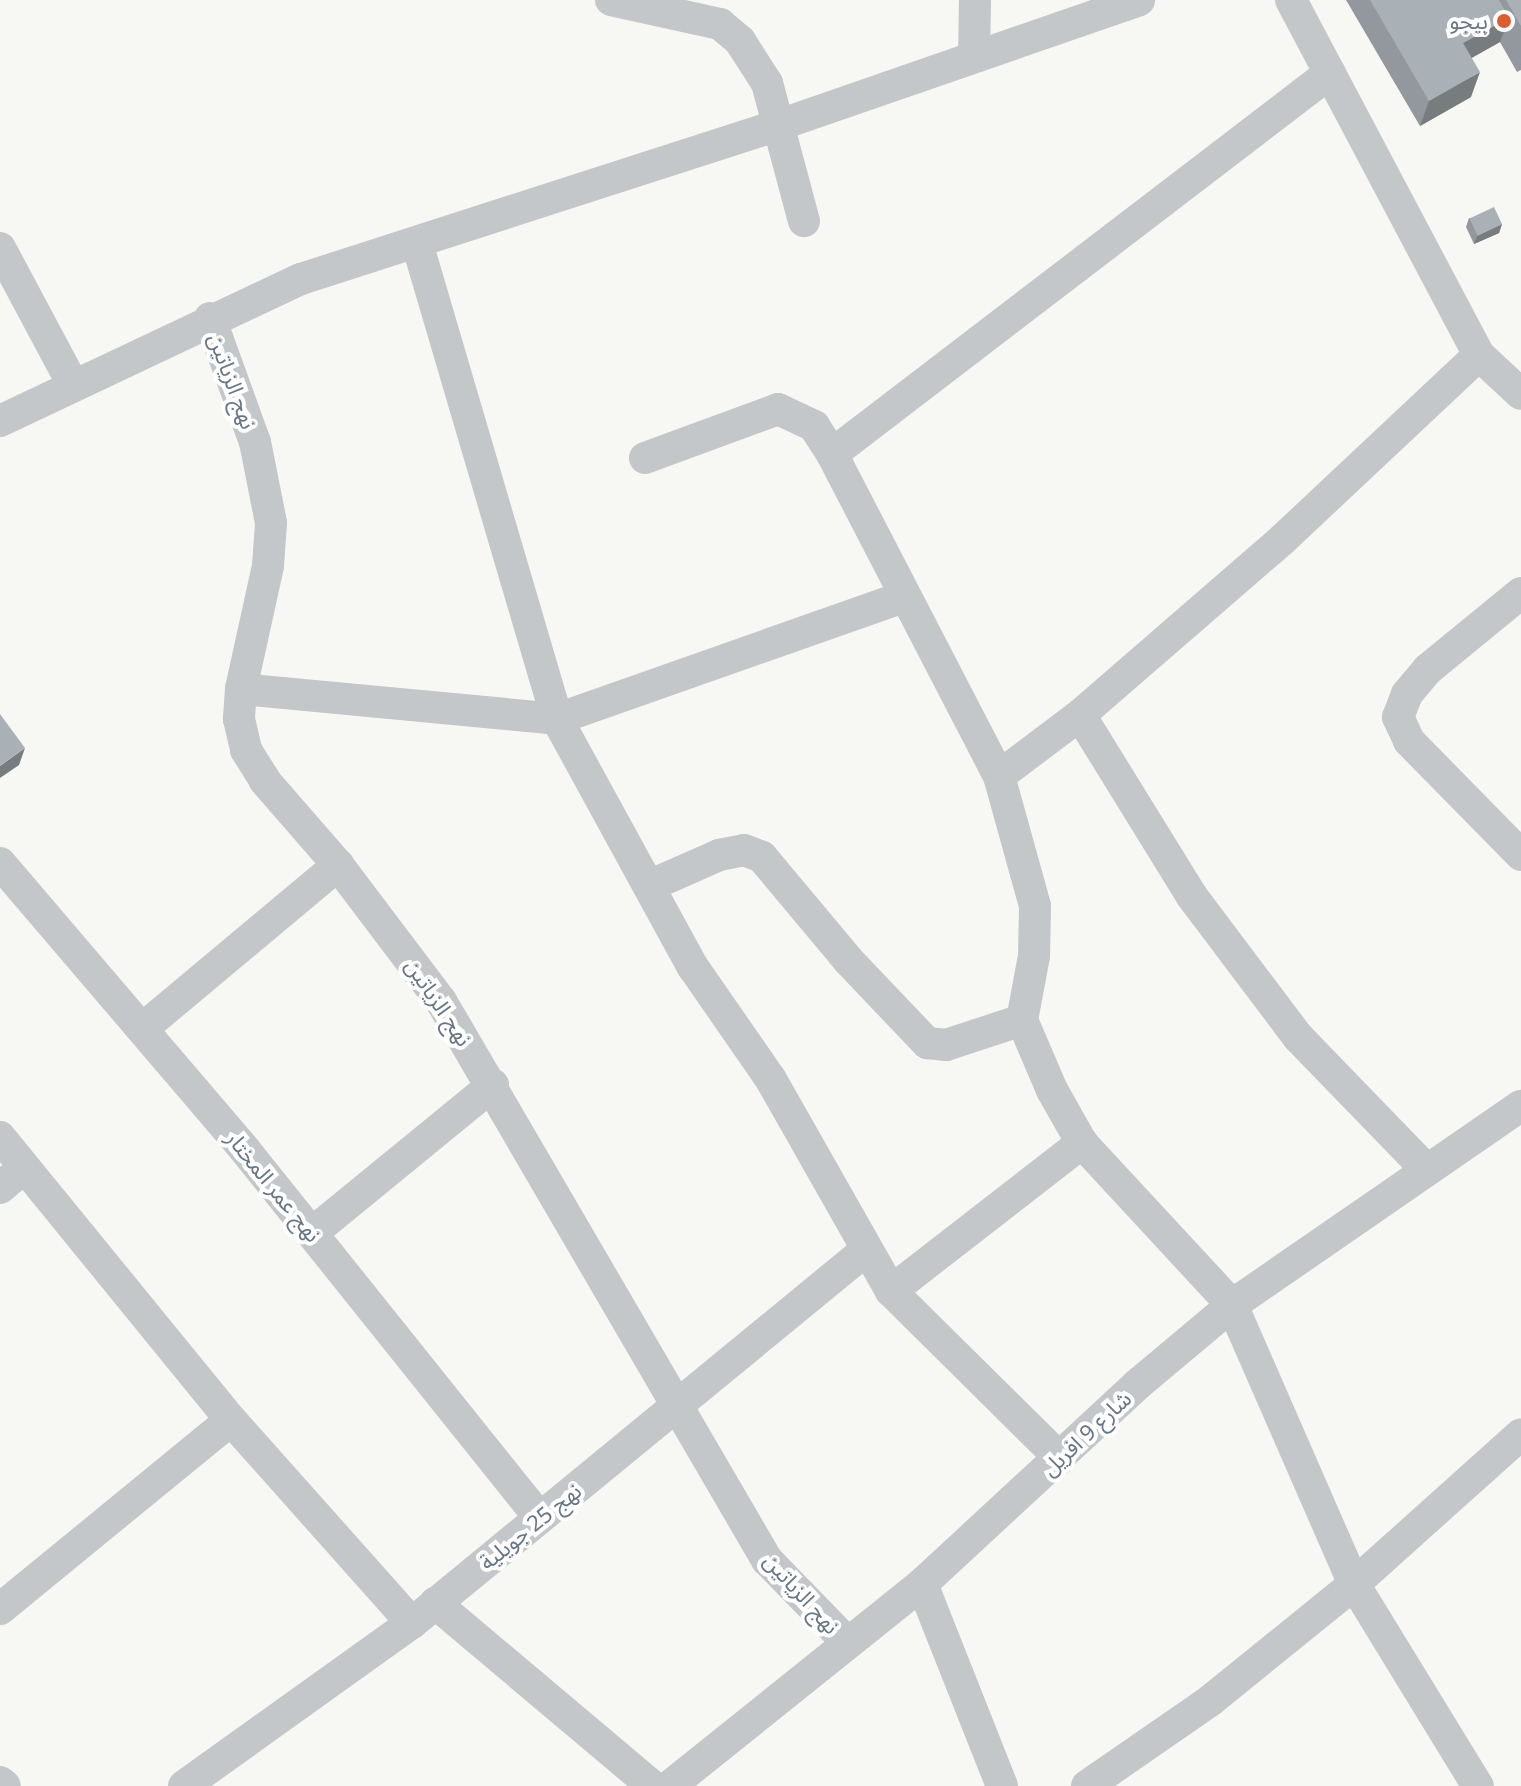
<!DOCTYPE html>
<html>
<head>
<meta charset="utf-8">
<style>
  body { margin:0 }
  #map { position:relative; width:1521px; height:1786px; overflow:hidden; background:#f7f7f4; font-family:"Noto Sans","Noto Sans Arabic",sans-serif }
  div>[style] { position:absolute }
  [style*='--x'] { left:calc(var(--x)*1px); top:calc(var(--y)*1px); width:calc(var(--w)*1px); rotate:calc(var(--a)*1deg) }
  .minor>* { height:32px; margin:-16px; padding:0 16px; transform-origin:16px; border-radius:16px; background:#c3c7ca }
  .wall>* { inset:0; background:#92989d }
  .shaded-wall>* { inset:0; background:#777c7f }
  .building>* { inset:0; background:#aab1b6; transform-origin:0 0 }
  .dots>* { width:22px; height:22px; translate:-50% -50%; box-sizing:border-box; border:4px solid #fff; border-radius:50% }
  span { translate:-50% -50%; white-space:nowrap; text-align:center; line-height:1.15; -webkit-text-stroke:8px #fff; paint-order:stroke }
  .poi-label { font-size:22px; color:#677684 }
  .right { translate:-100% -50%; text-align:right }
  .street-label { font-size:22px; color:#677684 }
</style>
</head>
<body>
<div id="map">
  <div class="minor">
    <div style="--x:611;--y:0;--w:112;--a:12.4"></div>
    <div style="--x:720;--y:24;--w:26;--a:40"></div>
    <div style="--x:740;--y:41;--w:50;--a:57.3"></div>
    <div style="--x:767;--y:83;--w:143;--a:75"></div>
    <div style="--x:1291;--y:0;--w:402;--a:62.1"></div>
    <div style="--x:1479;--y:355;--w:57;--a:42.9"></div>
    <div style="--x:974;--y:57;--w:57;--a:-89"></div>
    <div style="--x:417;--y:243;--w:496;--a:73.6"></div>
    <div style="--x:557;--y:719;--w:283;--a:61.3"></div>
    <div style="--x:693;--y:967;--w:135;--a:55.3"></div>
    <div style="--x:770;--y:1078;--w:245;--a:60.4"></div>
    <div style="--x:891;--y:1291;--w:238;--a:44.7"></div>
    <div style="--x:0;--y:248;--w:153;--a:61.9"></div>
    <div style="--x:210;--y:318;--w:132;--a:70.1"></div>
    <div style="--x:255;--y:442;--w:83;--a:78.8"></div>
    <div style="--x:271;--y:523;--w:43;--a:94"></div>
    <div style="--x:268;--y:566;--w:126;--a:102.4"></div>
    <div style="--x:241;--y:689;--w:30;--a:94"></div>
    <div style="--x:239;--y:719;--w:32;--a:77"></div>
    <div style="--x:246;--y:750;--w:36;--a:58"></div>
    <div style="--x:265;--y:781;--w:111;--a:49"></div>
    <div style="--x:338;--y:865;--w:171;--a:52.9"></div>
    <div style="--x:441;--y:1001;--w:647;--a:59.75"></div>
    <div style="--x:767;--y:1560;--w:115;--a:45.7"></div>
    <div style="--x:0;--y:421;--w:333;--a:-25.3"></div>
    <div style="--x:301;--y:279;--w:502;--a:-17.86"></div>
    <div style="--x:779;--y:125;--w:381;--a:-19.1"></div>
    <div style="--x:832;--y:454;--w:627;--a:-37.42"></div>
    <div style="--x:645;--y:458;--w:142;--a:-20.2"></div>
    <div style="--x:778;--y:409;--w:40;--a:25"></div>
    <div style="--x:814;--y:426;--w:33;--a:57"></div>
    <div style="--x:832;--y:454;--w:363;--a:62.6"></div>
    <div style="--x:999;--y:776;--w:135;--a:74.5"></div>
    <div style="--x:1035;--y:906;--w:50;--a:91.1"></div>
    <div style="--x:1034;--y:956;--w:65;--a:100.6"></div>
    <div style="--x:1022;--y:1020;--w:76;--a:66.8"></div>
    <div style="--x:1052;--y:1090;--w:61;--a:60.5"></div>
    <div style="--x:1082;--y:1143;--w:221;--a:47.2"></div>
    <div style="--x:1232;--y:1305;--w:305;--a:66.4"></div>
    <div style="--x:1354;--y:1584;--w:237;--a:58.5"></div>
    <div style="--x:1521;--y:593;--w:120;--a:140.7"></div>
    <div style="--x:1428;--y:669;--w:33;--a:130"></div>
    <div style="--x:1407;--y:694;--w:25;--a:111"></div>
    <div style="--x:1398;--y:717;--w:26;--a:65"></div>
    <div style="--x:1409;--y:741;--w:160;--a:45.5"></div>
    <div style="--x:241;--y:689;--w:317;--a:5.4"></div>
    <div style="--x:557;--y:719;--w:367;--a:-19.4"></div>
    <div style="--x:1080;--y:715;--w:211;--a:58.3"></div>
    <div style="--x:1191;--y:895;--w:178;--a:53"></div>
    <div style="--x:1298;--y:1037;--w:185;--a:45.9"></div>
    <div style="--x:999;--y:776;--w:101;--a:-37"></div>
    <div style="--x:1080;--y:715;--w:269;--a:-40.9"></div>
    <div style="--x:1283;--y:539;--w:269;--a:-43.2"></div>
    <div style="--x:0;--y:863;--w:377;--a:49.5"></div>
    <div style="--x:245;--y:1150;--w:470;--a:51.3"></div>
    <div style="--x:649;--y:886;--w:77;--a:-23.9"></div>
    <div style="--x:719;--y:855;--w:25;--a:-11"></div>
    <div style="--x:744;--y:850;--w:19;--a:21"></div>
    <div style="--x:762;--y:857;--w:134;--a:50.1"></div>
    <div style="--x:848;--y:960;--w:115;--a:46.4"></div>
    <div style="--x:927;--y:1043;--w:19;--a:6"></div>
    <div style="--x:946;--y:1045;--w:80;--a:-18.2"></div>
    <div style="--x:142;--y:1029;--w:256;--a:-39.9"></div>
    <div style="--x:0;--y:1137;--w:365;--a:50.8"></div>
    <div style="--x:231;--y:1420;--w:272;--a:48.3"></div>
    <div style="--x:0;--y:1188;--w:31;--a:-40"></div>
    <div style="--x:312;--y:1233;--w:234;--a:-39.3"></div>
    <div style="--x:891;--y:1291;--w:242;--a:-37.8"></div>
    <div style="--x:922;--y:1584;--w:217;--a:68.4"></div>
    <div style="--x:435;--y:1603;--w:284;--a:40.1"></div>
    <div style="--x:0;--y:1609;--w:298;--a:-39.3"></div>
    <div style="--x:0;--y:1782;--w:6;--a:39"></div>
    <div style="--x:184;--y:1786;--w:280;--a:-35.6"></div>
    <div style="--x:412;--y:1623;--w:586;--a:-39.39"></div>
    <div style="--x:670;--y:1786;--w:323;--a:-38.7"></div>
    <div style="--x:922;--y:1584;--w:294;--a:-42.8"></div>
    <div style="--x:1138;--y:1384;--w:123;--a:-40"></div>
    <div style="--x:1232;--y:1305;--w:351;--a:-34.6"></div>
    <div style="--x:1087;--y:1786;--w:151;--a:-34.7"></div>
    <div style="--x:1211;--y:1700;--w:184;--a:-39"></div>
    <div style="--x:1354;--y:1584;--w:224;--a:-41.9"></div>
  </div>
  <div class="wall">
    <div style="clip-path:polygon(1346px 0,1521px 0,1521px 70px,1517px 72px,1500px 42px,1471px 58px,1471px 97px,1420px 126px)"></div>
    <div style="clip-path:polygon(1469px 218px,1502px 224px,1499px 233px,1474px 244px,1466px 227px)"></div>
  </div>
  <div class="shaded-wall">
    <div style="clip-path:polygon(1509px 18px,1500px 42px,1454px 68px,1463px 43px)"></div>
    <div style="clip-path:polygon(1480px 72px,1471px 97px,1420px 126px,1429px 101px)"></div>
    <div style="clip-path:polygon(1502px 224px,1499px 233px,1474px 244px,1477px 236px)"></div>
    <div style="clip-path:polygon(25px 748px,19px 765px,0 778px,0 766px)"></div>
  </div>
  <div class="building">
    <div style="clip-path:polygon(1370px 0,1499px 0,1509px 18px,1463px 43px,1480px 72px,1429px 101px)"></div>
    <div style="clip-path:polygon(1506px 0,1521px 0,1521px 26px)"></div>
    <div style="left:1494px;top:207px;width:19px;height:27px;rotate:65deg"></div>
    <div style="clip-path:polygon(0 714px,25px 748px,0 766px)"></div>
  </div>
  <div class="dots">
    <div style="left:1504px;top:21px;background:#db5d30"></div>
  </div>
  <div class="poi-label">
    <span class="right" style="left:1488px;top:21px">بيجو</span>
  </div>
  <div class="street-label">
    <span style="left:233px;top:381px;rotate:70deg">نهج الزياتين</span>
    <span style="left:439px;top:1002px;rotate:56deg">نهج الزياتين</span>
    <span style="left:274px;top:1186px;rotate:51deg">نهج عمر المختار</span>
    <span style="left:1086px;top:1433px;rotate:-43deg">شارع 9 افريل</span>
    <span style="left:530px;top:1526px;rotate:-39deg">نهج 25 جويلية</span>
    <span style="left:802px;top:1593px;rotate:48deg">نهج الزياتين</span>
  </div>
</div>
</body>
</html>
